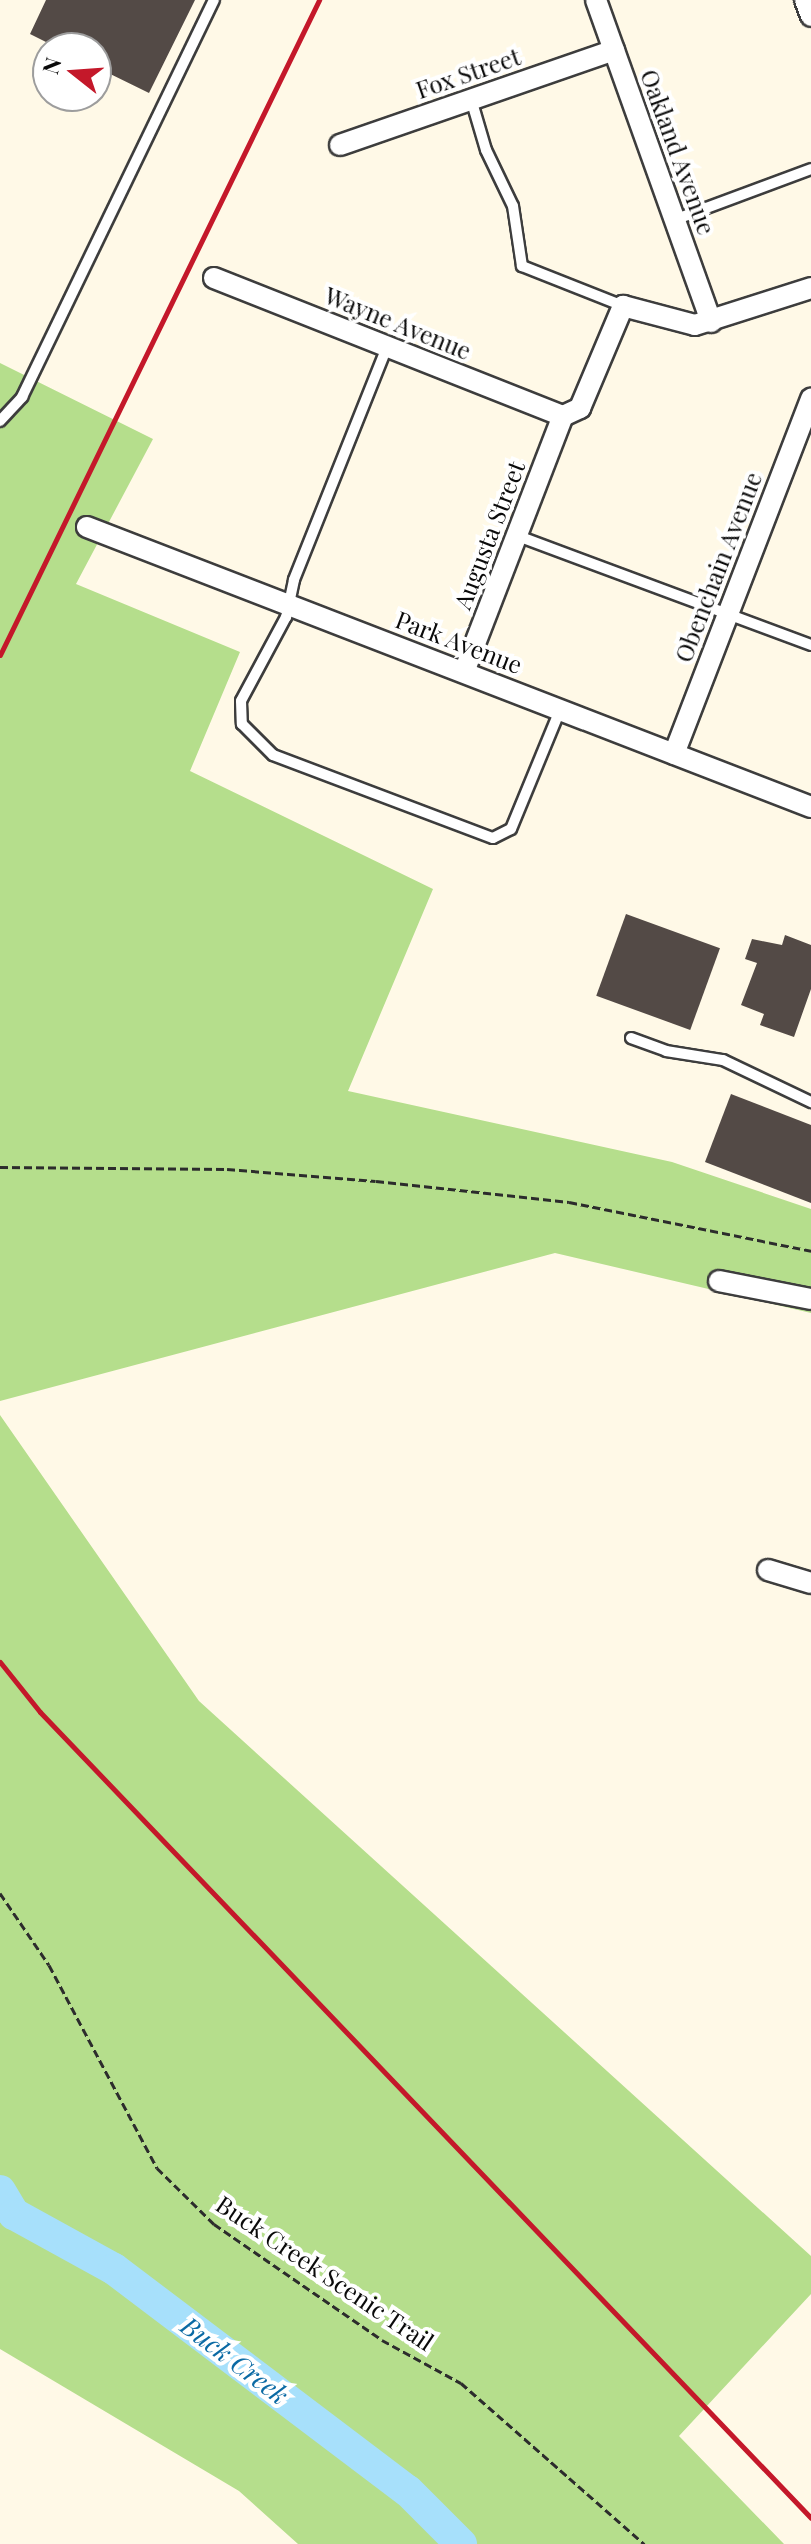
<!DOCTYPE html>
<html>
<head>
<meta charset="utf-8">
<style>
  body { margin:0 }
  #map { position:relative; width:811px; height:2544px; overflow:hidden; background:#fff9e7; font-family:"Playfair Display",serif }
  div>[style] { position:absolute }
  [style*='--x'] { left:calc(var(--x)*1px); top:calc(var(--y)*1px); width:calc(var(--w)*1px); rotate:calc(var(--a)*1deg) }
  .forest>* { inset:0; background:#b5de8c }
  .river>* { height:32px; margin:-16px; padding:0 16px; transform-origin:16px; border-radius:16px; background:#a7e0fb }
  .building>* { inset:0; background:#534a46; transform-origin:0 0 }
  .path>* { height:3px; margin-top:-1.5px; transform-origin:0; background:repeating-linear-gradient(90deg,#2c2c2c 0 8px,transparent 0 12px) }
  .roads { filter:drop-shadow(2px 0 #3d3d3d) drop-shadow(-2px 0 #3d3d3d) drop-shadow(0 2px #3d3d3d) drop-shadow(0 -2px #3d3d3d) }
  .lane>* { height:10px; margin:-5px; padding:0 5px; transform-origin:5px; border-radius:5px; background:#fff }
  .street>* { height:20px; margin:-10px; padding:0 10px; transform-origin:10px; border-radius:10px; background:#fff }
  .rail>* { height:5px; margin:-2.5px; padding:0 2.5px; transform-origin:2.5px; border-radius:2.5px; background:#c4182a }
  span { translate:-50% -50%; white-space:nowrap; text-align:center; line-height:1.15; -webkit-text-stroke:8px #fff; paint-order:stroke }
  .street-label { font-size:24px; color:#0a0a0a }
  .water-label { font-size:26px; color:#0b6aa4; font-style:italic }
  .north { position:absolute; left:32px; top:32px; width:80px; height:80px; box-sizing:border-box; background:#fff; border:2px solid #9d9d9d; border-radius:50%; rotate:287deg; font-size:22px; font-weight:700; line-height:32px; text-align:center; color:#0a0a0a }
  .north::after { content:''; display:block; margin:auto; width:28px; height:36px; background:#c4182a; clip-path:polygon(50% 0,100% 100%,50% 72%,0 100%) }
</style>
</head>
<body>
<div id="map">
  <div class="forest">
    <div style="clip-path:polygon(0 363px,153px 439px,76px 584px,240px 652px,190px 771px,433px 889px,348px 1091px,672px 1162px,811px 1209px,811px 1313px,555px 1253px,0 1401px)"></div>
    <div style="clip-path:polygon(0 1415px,199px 1701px,811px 2256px,811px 2294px,679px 2436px,784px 2544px,298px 2544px,239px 2491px,0 2349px)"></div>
  </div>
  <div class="river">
    <div style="--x:0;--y:2191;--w:27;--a:59"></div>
    <div style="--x:14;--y:2214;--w:114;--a:28.8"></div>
    <div style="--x:114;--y:2269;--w:368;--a:37.1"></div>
    <div style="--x:408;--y:2491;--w:75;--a:45"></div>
  </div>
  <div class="building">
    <div style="clip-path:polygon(46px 0,195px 0,149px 93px,96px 67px,96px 48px,58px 48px,30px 34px)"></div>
    <div style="left:626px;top:914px;width:100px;height:87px;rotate:20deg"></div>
    <div style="clip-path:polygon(785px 935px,811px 945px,811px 989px,794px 1037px,760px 1025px,764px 1014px,741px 1005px,757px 963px,745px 959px,752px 939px,782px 945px)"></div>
    <div style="clip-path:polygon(731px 1094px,811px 1125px,811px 1203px,705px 1162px)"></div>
  </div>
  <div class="path">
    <div style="--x:0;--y:1167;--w:227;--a:0.5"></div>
    <div style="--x:227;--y:1169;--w:149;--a:4.6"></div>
    <div style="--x:376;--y:1181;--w:194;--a:6.2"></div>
    <div style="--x:569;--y:1202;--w:247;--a:11.4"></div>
    <div style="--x:0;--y:1893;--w:87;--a:55.8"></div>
    <div style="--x:49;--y:1965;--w:230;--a:62"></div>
    <div style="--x:157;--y:2168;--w:80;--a:44.5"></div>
    <div style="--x:214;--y:2224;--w:204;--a:34.6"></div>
    <div style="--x:382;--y:2340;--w:90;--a:28.6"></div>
    <div style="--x:461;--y:2383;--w:244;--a:41.3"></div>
  </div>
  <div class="roads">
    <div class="lane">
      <div style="--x:471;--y:99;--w:53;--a:73.6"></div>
      <div style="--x:486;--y:150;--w:62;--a:64.3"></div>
      <div style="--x:513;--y:206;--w:61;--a:81.5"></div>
      <div style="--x:522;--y:266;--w:109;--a:21.6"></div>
      <div style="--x:674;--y:220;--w:146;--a:-20.4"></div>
      <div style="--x:387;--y:347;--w:251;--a:111.8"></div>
      <div style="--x:294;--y:580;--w:38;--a:102"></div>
      <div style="--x:286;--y:617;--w:95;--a:118.2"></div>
      <div style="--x:241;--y:701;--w:23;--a:88"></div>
      <div style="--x:242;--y:724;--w:44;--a:45"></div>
      <div style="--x:273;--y:755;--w:235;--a:20.7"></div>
      <div style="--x:493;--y:838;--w:20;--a:-27"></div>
      <div style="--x:511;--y:829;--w:129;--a:-67.6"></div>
      <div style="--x:0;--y:421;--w:33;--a:-47"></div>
      <div style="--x:22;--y:397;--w:441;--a:-64.2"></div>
      <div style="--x:518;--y:536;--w:313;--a:20.4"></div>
      <div style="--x:631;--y:1038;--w:37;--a:20"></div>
      <div style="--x:666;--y:1051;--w:58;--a:9"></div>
      <div style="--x:723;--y:1060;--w:98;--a:25.5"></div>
    </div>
    <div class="street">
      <div style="--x:596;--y:0;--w:342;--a:70.3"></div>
      <div style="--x:805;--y:0;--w:17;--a:69"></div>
      <div style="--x:340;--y:145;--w:290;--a:-19.1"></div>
      <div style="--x:214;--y:278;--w:375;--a:21.6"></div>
      <div style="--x:563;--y:416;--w:19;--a:-25"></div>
      <div style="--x:580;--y:408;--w:111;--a:-67.1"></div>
      <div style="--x:623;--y:306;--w:74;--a:14.8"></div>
      <div style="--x:695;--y:325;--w:122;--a:-17.7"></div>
      <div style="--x:87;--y:527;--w:776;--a:21.14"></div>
      <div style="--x:464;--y:672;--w:274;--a:-68.9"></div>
      <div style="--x:674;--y:754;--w:381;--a:-68.9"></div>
      <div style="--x:719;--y:1281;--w:94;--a:11.1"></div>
      <div style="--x:768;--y:1570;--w:45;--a:16.8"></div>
    </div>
  </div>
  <div class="rail">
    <div style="--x:0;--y:655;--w:729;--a:-64.03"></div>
    <div style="--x:0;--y:1662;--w:64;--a:51.3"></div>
    <div style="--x:40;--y:1712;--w:1115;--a:46.27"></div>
  </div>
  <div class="street-label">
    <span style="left:468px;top:73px;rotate:-19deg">Fox Street</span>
    <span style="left:678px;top:152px;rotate:70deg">Oakland Avenue</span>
    <span style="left:398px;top:323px;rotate:22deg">Wayne Avenue</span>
    <span style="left:489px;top:535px;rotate:-69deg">Augusta Street</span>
    <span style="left:718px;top:567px;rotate:-69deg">Obenchain Avenue</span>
    <span style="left:459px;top:642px;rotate:21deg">Park Avenue</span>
    <span style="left:325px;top:2273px;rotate:34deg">Buck Creek Scenic Trail</span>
  </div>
  <div class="water-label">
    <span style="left:235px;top:2360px;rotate:37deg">Buck Creek</span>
  </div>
  <div class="north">N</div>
</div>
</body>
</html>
